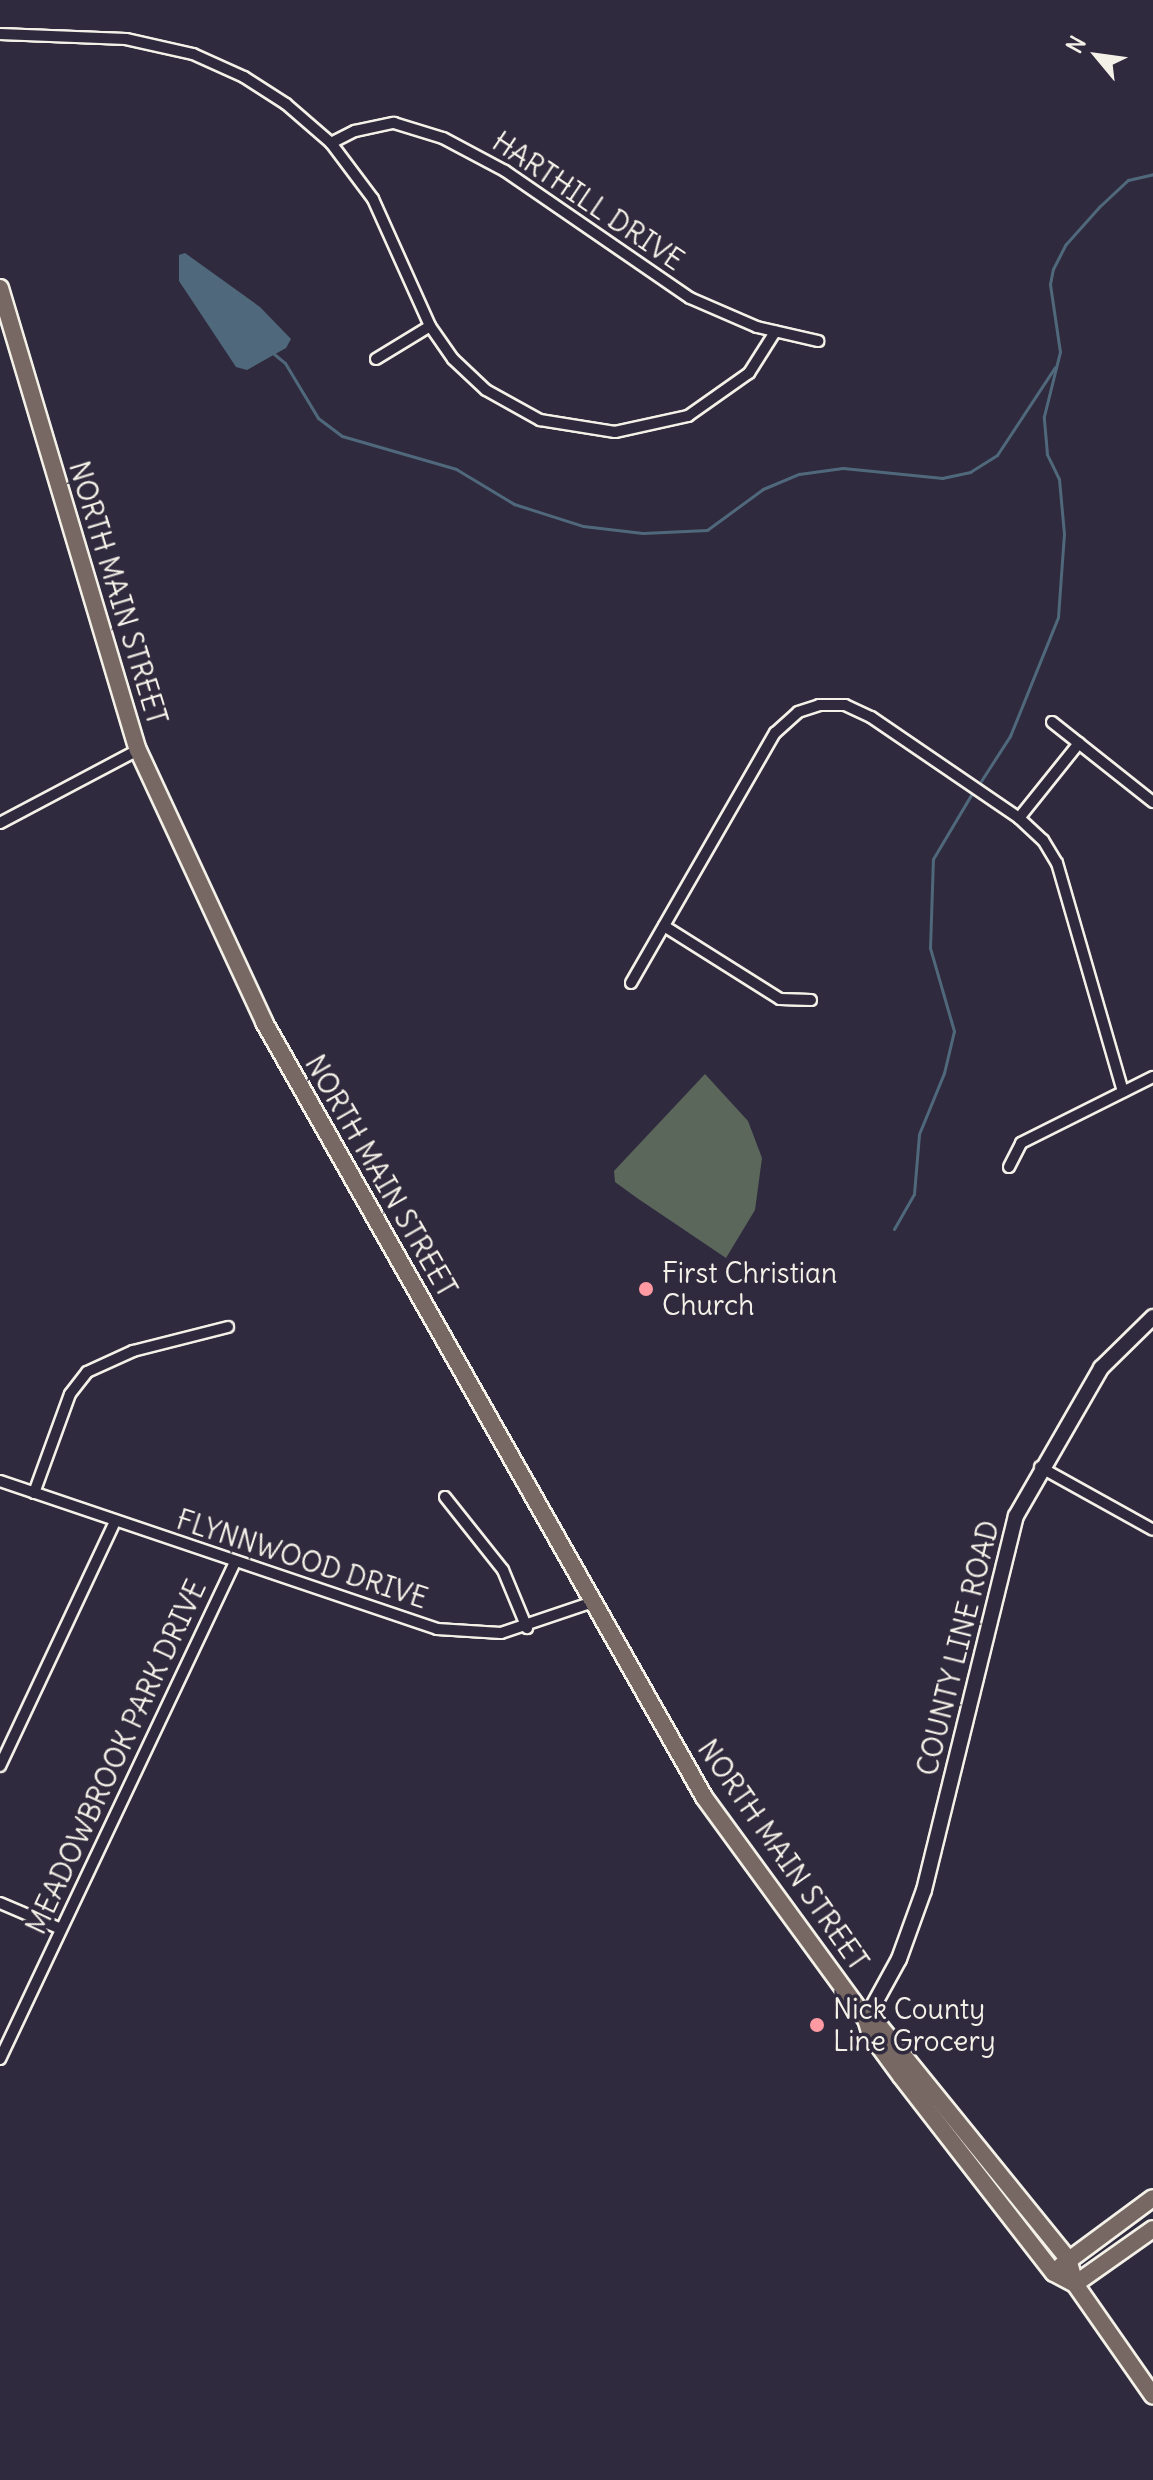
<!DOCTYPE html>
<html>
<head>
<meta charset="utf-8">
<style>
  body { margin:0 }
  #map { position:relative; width:1153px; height:2480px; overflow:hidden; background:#2f2a3d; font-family:Delius,sans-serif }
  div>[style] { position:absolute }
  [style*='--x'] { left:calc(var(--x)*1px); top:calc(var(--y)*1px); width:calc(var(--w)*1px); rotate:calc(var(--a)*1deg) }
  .green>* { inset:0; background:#5c675c }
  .water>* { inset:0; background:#50687b }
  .stream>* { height:3px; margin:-1.5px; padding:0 1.5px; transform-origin:1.5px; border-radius:1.5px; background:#50687b }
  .roads { filter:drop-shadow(2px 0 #f4f1e8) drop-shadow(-2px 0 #f4f1e8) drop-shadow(0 2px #f4f1e8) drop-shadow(0 -2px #f4f1e8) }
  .street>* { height:10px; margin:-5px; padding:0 5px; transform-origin:5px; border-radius:5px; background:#2f2a3d }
  .secondary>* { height:14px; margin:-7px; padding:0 7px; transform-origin:7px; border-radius:7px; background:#2f2a3d }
  .primary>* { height:16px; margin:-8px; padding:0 8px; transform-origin:8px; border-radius:8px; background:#776864 }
  .dots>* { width:22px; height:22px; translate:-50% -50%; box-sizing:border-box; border:4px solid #2f2a3d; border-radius:50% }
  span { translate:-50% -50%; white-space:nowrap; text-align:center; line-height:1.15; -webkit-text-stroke:7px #2f2a3d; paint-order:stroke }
  .street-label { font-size:28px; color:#f4f1e8 }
  .poi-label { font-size:28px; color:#f4f1e8 }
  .left { translate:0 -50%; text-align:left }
  .north { position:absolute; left:1057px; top:16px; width:80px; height:80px; -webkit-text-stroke:6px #2f2a3d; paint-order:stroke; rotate:299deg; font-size:22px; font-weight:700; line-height:32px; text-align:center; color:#f4f1e8 }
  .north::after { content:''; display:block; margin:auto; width:28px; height:36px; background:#f4f1e8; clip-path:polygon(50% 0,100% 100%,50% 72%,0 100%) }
</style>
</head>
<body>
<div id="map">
  <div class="green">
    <div style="clip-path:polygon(705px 1074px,748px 1121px,762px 1158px,755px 1210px,726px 1258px,637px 1198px,615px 1182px,614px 1171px)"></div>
  </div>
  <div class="water">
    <div style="clip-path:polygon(185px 253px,260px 307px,291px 339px,286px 348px,247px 370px,236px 367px,179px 281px,179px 255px)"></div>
  </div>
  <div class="stream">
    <div style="--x:274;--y:354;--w:14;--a:39"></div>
    <div style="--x:285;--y:363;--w:64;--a:59"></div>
    <div style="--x:318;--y:418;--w:30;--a:37"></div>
    <div style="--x:342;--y:436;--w:119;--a:16.1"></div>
    <div style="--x:456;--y:469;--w:68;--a:31.1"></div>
    <div style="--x:514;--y:504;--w:72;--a:17.7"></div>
    <div style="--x:583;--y:526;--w:60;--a:6.7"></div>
    <div style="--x:643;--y:533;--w:64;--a:-2.7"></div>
    <div style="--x:707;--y:530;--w:69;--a:-36.2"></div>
    <div style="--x:763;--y:489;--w:39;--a:-23"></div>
    <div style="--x:799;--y:474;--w:44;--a:-7.8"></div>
    <div style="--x:843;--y:468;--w:100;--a:5.8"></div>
    <div style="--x:942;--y:478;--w:29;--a:-12"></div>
    <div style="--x:970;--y:472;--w:32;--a:-32"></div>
    <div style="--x:997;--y:455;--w:105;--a:-56.6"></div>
    <div style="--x:981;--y:781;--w:54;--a:-57.2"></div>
    <div style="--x:1010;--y:736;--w:128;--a:-68"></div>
    <div style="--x:1058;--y:617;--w:83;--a:-85.9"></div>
    <div style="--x:1064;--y:534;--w:55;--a:-95.2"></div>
    <div style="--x:1059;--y:479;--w:28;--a:-116"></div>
    <div style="--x:1047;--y:454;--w:38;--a:-95"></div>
    <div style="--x:1044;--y:416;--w:66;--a:-76"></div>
    <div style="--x:1060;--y:352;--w:69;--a:-98.4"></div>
    <div style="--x:1050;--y:284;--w:15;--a:-79"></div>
    <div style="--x:1053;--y:269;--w:28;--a:-63"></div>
    <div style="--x:1066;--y:244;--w:50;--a:-48.3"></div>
    <div style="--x:1099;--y:207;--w:40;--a:-43"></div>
    <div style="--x:1128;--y:180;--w:26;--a:-13"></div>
    <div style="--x:894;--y:1229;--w:40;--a:-60.3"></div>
    <div style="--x:914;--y:1194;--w:60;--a:-85.2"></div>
    <div style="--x:919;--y:1134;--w:66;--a:-67.7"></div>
    <div style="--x:944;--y:1073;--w:43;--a:-76.6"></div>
    <div style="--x:954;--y:1031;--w:86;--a:-106.1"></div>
    <div style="--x:930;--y:948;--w:89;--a:-88.1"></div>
    <div style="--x:933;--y:859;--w:74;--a:-59.3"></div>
  </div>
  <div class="roads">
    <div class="street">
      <div style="--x:0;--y:34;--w:126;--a:2.3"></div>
      <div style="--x:126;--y:39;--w:69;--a:12.6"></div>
      <div style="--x:193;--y:54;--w:56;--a:24.3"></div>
      <div style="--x:244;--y:77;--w:50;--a:32.7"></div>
      <div style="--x:286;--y:104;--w:60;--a:40.9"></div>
      <div style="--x:331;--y:143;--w:70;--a:53.1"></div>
      <div style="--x:373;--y:199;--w:139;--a:65.8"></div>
      <div style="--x:430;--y:326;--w:40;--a:55.1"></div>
      <div style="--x:453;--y:359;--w:45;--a:43.2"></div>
      <div style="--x:486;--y:390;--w:62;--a:29.1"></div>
      <div style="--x:540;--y:420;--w:76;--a:9.1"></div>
      <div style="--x:615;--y:432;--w:75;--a:-12.4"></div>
      <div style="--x:688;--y:416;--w:75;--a:-35.2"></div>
      <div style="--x:749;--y:373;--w:49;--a:-57.6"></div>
      <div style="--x:331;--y:143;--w:27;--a:-27"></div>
      <div style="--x:355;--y:131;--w:40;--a:-12"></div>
      <div style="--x:394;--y:123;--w:51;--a:17"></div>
      <div style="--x:443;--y:138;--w:70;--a:28"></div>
      <div style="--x:505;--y:171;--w:224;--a:34.5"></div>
      <div style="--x:690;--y:298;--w:73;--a:23.4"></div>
      <div style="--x:757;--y:327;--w:63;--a:12.9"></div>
      <div style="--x:376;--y:359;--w:63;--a:-31.4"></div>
      <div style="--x:1052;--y:722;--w:129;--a:38.4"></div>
      <div style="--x:1019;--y:818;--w:33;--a:43"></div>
      <div style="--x:1043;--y:840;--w:27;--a:59"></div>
      <div style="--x:1057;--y:863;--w:238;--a:73.9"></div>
      <div style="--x:0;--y:823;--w:156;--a:-27.9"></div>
      <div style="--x:664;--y:926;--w:137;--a:32.2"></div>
      <div style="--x:780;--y:999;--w:31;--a:2"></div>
      <div style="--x:631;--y:983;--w:289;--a:-60.1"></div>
      <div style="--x:775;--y:733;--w:31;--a:-42"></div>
      <div style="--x:798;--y:712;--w:22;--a:-18"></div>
      <div style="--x:819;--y:705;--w:26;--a:0"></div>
      <div style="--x:845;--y:705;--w:29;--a:25"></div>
      <div style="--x:871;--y:717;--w:179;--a:34.3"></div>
      <div style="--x:1019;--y:818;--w:96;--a:-51.3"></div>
      <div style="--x:1009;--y:1167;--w:27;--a:-63"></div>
      <div style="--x:1021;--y:1143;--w:148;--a:-26.6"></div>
      <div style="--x:1040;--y:1467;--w:129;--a:29.1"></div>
      <div style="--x:0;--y:1481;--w:461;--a:18.7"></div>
      <div style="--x:437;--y:1629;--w:64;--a:3.6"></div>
      <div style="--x:501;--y:1633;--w:97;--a:-18.6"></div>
      <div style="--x:34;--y:1493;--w:105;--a:-70"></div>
      <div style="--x:70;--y:1394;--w:28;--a:-52"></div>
      <div style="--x:87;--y:1372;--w:51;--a:-24.5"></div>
      <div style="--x:133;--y:1351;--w:98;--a:-14.2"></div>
      <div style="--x:445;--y:1497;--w:93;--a:51.5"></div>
      <div style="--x:503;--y:1570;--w:63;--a:67.5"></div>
      <div style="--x:0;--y:1766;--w:270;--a:-64.8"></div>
      <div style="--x:0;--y:1903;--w:66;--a:23.1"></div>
      <div style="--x:0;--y:2059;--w:550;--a:-64.69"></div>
    </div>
    <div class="secondary">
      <div style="--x:866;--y:2019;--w:68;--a:-61.2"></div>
      <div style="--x:899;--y:1959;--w:73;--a:-70.1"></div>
      <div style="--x:924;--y:1890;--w:385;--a:-76.2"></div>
      <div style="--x:1016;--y:1516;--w:171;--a:-60.1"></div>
      <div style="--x:1101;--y:1368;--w:73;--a:-44.4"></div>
    </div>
    <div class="primary">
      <div style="--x:0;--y:288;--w:482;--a:73.4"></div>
      <div style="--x:138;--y:750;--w:300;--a:65.1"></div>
      <div style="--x:264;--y:1022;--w:891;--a:60.41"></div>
      <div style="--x:704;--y:1797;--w:275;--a:53.9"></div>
      <div style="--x:866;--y:2019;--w:17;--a:73"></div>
      <div style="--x:871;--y:2035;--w:51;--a:53.8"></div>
      <div style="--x:901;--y:2076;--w:249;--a:52.2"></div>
      <div style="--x:1054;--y:2273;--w:24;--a:28"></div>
      <div style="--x:866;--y:2019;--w:17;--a:31"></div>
      <div style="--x:881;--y:2028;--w:297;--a:51"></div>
      <div style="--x:1068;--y:2259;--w:26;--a:74"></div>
      <div style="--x:1075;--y:2284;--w:136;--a:55.1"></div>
      <div style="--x:1061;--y:2266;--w:114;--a:-36.5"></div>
      <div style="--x:1075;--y:2284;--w:95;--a:-35.2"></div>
    </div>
  </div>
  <div class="dots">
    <div style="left:646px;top:1289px;background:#ff9aa2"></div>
    <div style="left:817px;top:2025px;background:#ff9aa2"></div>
  </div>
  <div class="street-label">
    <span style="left:588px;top:201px;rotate:34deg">HARTHILL DRIVE</span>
    <span style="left:118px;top:593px;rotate:73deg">NORTH MAIN STREET</span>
    <span style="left:381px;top:1176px;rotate:60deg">NORTH MAIN STREET</span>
    <span style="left:302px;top:1559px;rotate:18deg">FLYNNWOOD DRIVE</span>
    <span style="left:958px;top:1648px;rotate:-76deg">COUNTY LINE ROAD</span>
    <span style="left:116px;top:1757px;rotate:-65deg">MEADOWBROOK PARK DRIVE</span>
    <span style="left:783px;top:1855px;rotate:55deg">NORTH MAIN STREET</span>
  </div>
  <div class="poi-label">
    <span class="left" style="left:662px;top:1289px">First Christian<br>Church</span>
    <span class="left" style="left:833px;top:2025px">Nick County<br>Line Grocery</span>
  </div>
  <div class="north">N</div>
</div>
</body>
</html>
